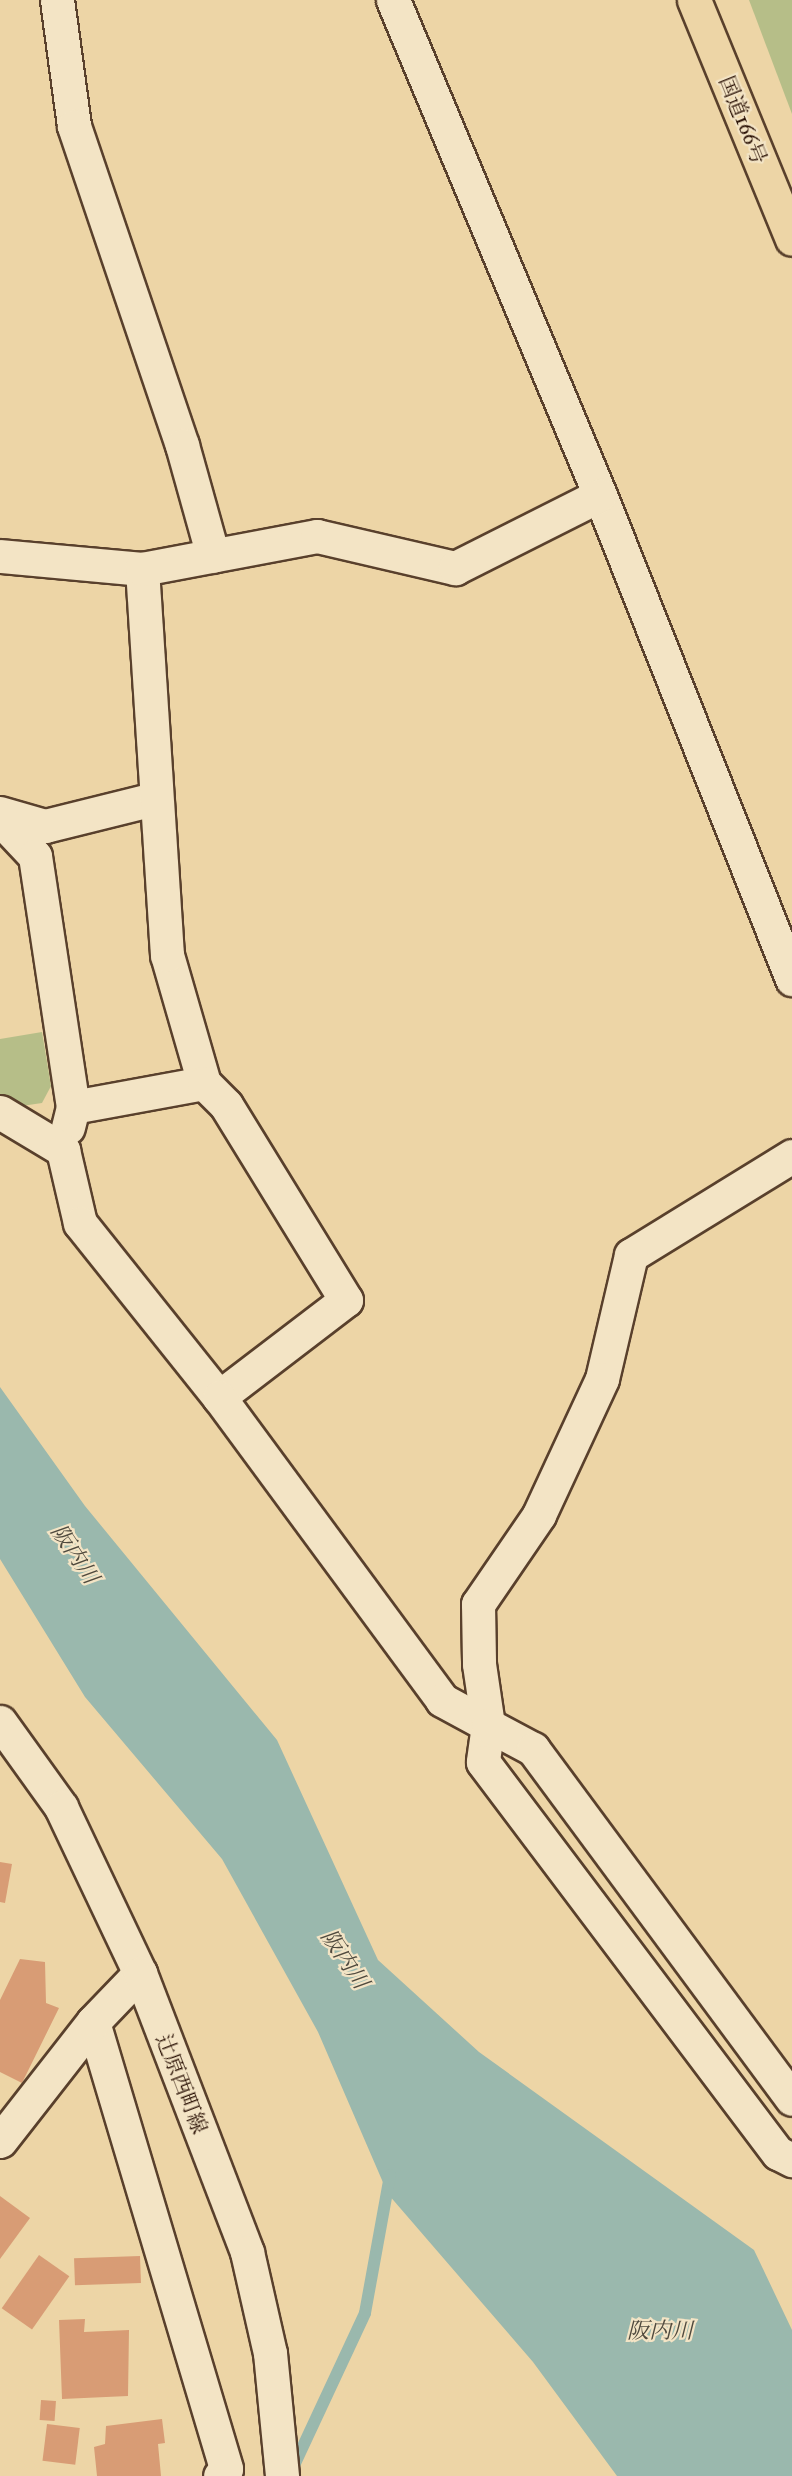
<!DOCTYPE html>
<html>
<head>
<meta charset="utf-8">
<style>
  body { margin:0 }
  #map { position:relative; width:792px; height:2476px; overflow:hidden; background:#edd5a6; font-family:"IM FELL Great Primer","Noto Serif JP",serif }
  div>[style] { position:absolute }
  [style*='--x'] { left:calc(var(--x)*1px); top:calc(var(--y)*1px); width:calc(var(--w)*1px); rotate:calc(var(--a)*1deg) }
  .green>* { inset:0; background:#b6be88 }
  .water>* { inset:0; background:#9ab8ad }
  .stream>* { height:12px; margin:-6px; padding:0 6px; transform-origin:6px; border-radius:6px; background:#9ab8ad }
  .building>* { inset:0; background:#d89c75; transform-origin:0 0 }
  .roads { filter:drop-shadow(2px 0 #59402c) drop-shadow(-2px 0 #59402c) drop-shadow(0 2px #59402c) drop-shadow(0 -2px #59402c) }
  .street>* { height:33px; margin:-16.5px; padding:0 16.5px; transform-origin:16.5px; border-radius:16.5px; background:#f3e4c5 }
  .secondary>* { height:33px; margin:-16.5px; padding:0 16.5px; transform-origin:16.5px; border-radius:16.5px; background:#f3e4c5 }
  .highway>* { height:33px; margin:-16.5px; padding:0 16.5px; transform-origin:16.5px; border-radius:16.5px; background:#edd5a6 }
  span { translate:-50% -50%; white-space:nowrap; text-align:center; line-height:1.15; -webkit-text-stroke:4.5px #f3e4c5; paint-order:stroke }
  .street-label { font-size:21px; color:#280f03 }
  .water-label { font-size:22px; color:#504a3e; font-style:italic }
</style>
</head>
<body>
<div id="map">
  <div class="green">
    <div style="clip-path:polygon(749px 0,792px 0,792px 114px)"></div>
    <div style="clip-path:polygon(42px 1032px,51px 1086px,42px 1103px,8px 1108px,0 1099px,0 1039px)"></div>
  </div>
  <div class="water">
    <div style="clip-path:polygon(0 1387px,85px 1506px,277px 1740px,378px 1960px,479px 2052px,754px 2250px,792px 2330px,792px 2476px,617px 2476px,533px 2362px,388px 2194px,318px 2032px,222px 1859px,85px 1697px,0 1559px)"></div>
  </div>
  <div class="stream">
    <div style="--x:291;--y:2472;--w:175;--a:-65"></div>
    <div style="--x:365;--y:2313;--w:140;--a:-79.7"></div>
  </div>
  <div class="building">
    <div style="clip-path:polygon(0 1862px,12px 1864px,5px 1903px,0 1902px)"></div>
    <div style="clip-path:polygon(20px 1959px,45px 1962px,46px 2003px,59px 2008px,22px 2083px,0 2072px,0 2000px)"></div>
    <div style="clip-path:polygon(0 2196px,30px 2218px,0 2259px)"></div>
    <div style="left:39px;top:2255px;width:37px;height:65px;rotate:35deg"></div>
    <div style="left:140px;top:2256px;width:27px;height:66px;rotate:88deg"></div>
    <div style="clip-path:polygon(85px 2319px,84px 2332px,129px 2330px,128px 2396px,62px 2399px,59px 2320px)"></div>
    <div style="left:41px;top:2400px;width:15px;height:20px;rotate:4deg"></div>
    <div style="clip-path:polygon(162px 2419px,165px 2443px,158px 2444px,161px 2476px,97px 2476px,94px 2447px,105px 2444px,106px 2426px)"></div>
    <div style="left:47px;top:2424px;width:33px;height:37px;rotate:7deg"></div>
  </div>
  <div class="roads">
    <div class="street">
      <div style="--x:57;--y:0;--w:127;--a:82.3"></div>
      <div style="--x:74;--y:126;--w:337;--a:71.3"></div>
      <div style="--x:182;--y:445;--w:115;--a:74.4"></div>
      <div style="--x:393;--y:0;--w:537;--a:67.31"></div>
      <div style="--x:600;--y:495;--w:521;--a:68.36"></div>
      <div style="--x:0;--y:556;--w:143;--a:5.2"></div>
      <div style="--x:0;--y:813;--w:47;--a:16.1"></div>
      <div style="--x:45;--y:826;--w:112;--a:-13.9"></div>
      <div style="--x:0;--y:819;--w:51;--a:46.6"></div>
      <div style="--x:35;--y:856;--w:254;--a:81.4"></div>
      <div style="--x:73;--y:1107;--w:21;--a:104"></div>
      <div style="--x:204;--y:1083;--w:133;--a:-106.1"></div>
      <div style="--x:167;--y:955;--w:387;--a:-93.7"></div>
      <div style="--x:142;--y:569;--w:178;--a:-10.7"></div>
      <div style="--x:317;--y:536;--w:142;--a:13.1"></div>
      <div style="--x:455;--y:568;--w:162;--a:-26.7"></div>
      <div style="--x:73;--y:1107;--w:133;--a:-10.4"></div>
      <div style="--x:204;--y:1083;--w:31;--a:45"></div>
      <div style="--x:226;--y:1105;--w:229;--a:58.4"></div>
      <div style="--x:346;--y:1300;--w:160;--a:142.6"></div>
      <div style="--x:0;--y:1112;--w:74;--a:31.1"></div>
      <div style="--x:63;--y:1150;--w:75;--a:76.9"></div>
      <div style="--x:80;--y:1223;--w:223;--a:51.4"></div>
      <div style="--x:219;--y:1397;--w:376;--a:53.6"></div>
      <div style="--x:442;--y:1700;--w:52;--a:28.5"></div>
      <div style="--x:488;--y:1725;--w:37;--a:98"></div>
      <div style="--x:483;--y:1762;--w:490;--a:53"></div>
      <div style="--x:778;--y:2153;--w:16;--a:27"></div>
      <div style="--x:792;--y:1156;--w:189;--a:148.4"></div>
      <div style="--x:631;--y:1255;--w:127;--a:103.2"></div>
      <div style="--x:602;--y:1379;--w:150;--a:114.9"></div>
      <div style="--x:539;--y:1515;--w:108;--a:124.4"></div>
      <div style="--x:478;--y:1604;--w:60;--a:89"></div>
      <div style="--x:479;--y:1664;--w:62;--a:81.6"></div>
      <div style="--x:488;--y:1725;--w:51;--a:28.1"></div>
      <div style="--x:533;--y:1749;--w:435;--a:53.5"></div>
      <div style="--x:93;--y:2022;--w:466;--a:73.4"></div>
      <div style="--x:226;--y:2469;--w:9;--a:131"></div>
      <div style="--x:0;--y:2141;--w:151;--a:-52"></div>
      <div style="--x:93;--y:2022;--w:68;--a:-46.2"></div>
    </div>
    <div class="secondary">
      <div style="--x:0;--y:1722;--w:105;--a:54.3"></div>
      <div style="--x:61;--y:1807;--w:184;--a:64.6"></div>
      <div style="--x:140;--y:1973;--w:299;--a:69"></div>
      <div style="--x:247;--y:2252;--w:104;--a:77.2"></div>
      <div style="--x:270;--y:2353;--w:124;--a:84.4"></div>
    </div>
    <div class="highway">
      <div style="--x:694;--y:0;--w:258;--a:67.7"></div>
    </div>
  </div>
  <div class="street-label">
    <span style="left:743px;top:120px;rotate:68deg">国道166号</span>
    <span style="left:182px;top:2084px;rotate:69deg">辻原西町線</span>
  </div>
  <div class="water-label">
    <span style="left:75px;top:1554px;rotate:56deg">阪内川</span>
    <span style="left:345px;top:1959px;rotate:56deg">阪内川</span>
    <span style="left:660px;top:2331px">阪内川</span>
  </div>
</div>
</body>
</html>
